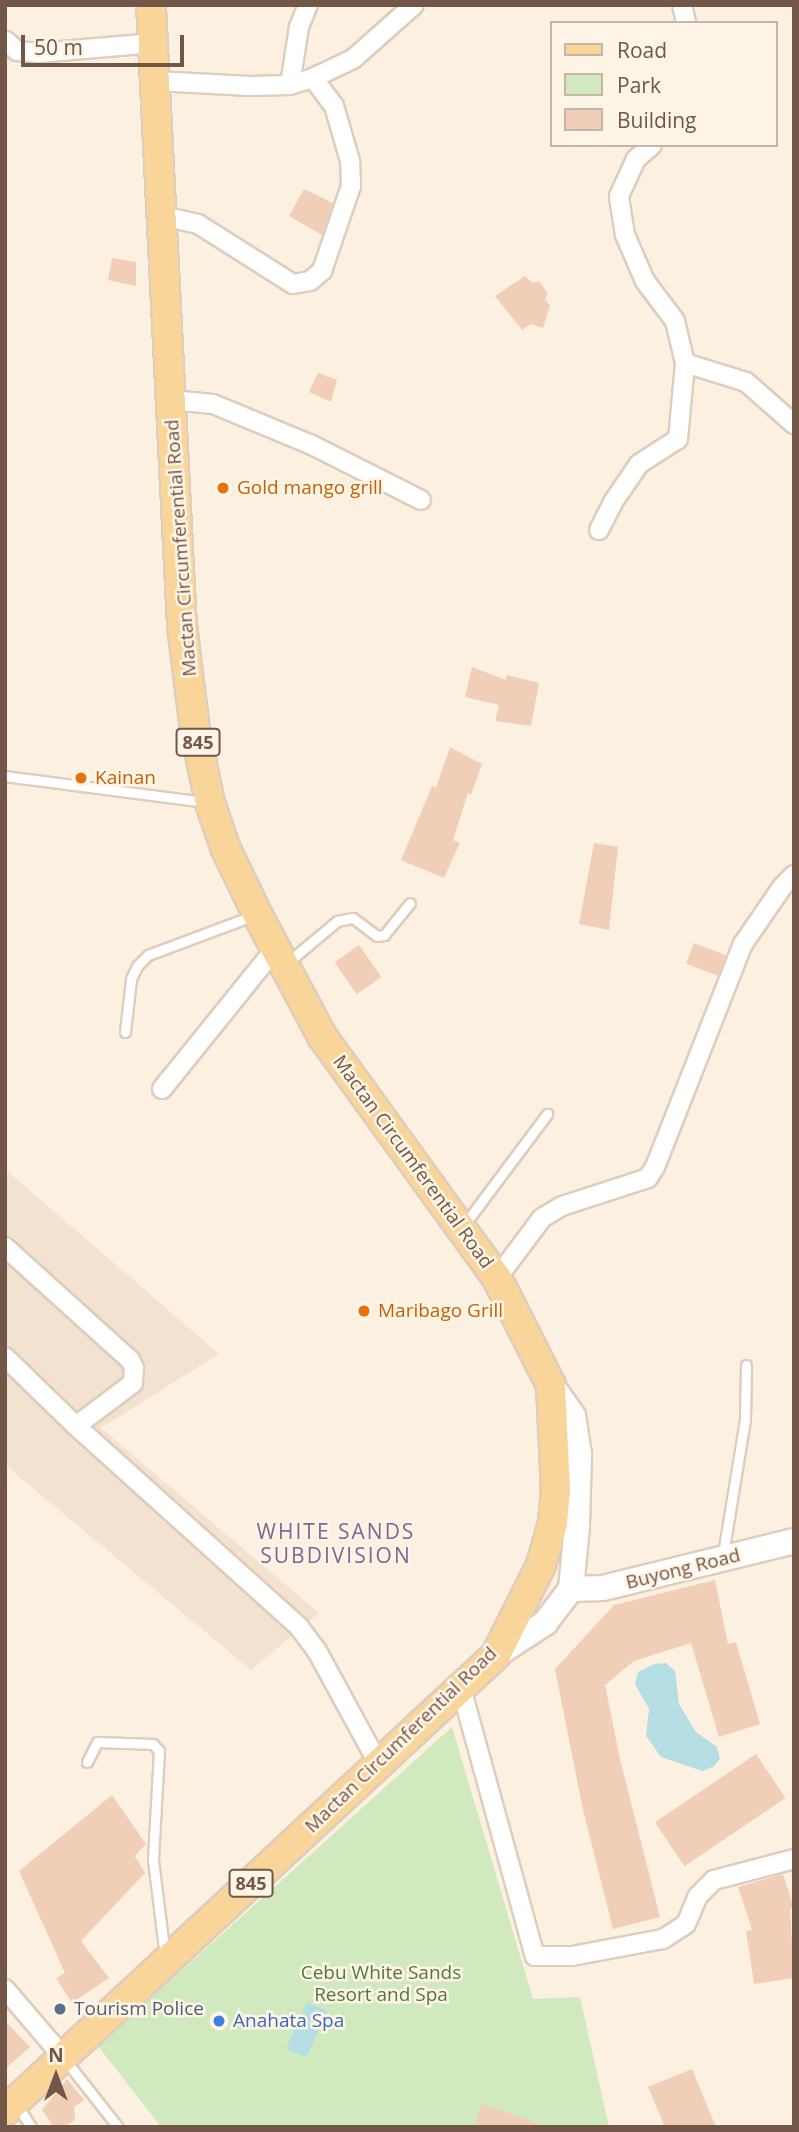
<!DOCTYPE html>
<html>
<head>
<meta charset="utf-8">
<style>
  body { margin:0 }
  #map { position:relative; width:799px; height:2132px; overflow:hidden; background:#fcf1e0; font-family:"Open Sans",sans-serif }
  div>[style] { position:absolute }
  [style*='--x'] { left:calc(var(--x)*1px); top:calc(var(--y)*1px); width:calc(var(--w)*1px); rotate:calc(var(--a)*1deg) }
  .residential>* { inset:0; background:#f3e2cf }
  .green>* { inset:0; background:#d1e9bf }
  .water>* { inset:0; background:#b5dee4; transform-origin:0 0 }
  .building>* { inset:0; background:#f1ceb8; transform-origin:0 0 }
  .roads { filter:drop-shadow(2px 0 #dfcdbd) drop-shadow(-2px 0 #dfcdbd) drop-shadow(0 2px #dfcdbd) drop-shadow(0 -2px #dfcdbd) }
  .lane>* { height:9px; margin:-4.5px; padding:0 4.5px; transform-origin:4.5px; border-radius:4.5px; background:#fff }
  .street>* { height:18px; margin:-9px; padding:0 9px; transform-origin:9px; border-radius:9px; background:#fff }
  .secondary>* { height:24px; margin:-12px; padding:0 12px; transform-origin:12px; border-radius:12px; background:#fff }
  .primary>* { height:28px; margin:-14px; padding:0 14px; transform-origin:14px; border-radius:14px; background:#fad599 }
  .dots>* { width:19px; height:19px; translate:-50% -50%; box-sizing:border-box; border:4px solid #fff5e6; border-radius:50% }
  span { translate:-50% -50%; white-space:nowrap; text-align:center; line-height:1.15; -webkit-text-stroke:5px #fff5e6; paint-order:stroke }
  .shield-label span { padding:2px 5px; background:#fff5e6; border:2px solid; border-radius:5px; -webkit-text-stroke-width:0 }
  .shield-label { font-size:18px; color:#725648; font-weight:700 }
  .food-label { font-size:19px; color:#c56008 }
  .left { translate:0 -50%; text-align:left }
  .street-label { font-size:19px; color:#725648 }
  .park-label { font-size:19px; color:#527841 }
  .service-label { font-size:19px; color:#4e5e75 }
  .shop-label { font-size:19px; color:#366cbe }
  .neighbourhood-label { font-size:21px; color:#846395; letter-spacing:2px }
  .frame { position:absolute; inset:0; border:7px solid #725648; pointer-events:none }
  .legend { position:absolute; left:550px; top:21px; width:228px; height:126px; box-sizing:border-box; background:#fff5e6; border:2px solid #c7b5a7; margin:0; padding:9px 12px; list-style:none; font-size:21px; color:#725648 }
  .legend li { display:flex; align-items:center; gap:14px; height:35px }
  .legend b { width:35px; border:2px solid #c7b5a7 }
  .north { position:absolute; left:21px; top:2041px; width:70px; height:70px; -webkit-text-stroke:5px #fff5e6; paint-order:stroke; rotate:0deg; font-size:19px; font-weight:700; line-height:28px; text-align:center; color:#725648 }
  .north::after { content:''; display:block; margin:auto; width:24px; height:32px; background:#725648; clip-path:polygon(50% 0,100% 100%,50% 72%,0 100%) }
  .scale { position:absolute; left:21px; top:35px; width:163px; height:32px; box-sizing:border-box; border:4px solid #725648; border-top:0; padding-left:9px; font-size:21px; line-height:24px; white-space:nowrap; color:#725648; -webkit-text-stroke:5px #fff5e6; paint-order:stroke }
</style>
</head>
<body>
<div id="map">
  <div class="residential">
    <div style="clip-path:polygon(5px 1169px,219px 1354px,101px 1428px,319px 1613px,251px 1670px,5px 1465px)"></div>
  </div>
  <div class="green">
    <div style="clip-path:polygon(452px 1727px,533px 1999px,580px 1997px,609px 2127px,161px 2127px,98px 2046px)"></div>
  </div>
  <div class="water">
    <div style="clip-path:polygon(666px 1663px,675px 1671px,679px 1704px,696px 1732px,717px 1747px,720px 1759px,713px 1767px,702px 1771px,661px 1757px,646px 1736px,649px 1709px,635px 1684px,638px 1672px,654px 1664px)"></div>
    <div style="left:307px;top:2002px;width:22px;height:51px;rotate:24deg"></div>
  </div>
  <div class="building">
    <div style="clip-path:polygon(304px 189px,333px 203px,322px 235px,289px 216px)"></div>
    <div style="clip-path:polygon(112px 258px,136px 262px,136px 286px,108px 280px)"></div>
    <div style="clip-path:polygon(525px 276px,533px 283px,539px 281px,548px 294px,545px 299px,550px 306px,543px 328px,531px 324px,522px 330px,495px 296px)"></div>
    <div style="clip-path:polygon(318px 373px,337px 380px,331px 402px,309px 392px)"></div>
    <div style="clip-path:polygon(472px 667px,506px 680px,507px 675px,539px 683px,531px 726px,495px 721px,499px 705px,465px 697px)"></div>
    <div style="clip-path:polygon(450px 747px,482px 764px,471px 795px,468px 793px,453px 840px,460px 843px,444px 878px,401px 860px,432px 786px,436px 788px)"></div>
    <div style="clip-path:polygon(594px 843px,618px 847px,609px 930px,579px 924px)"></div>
    <div style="left:694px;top:943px;width:34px;height:22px;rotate:21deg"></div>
    <div style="left:359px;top:945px;width:39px;height:30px;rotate:55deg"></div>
    <div style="clip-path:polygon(715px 1580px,728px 1644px,736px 1642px,760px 1724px,719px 1737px,691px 1643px,634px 1661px,605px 1685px,620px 1759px,660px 1917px,613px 1929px,583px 1810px,555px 1669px,614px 1605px)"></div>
    <div style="left:756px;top:1754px;width:53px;height:122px;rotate:56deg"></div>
    <div style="clip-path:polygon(112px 1795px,146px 1844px,135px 1856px,145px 1873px,81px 1941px,109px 1978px,72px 2003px,56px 1978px,65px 1973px,19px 1871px)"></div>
    <div style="clip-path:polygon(783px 1874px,794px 1908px,790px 1909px,794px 1978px,754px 1984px,746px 1931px,752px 1930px,738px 1887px)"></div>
    <div style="clip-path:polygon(5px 2021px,30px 2047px,5px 2069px)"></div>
    <div style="clip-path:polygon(692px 2069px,716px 2127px,665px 2127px,648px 2087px)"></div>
    <div style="clip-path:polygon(67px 2079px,84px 2100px,74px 2107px,75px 2120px,64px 2127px,54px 2127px,42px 2110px)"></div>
    <div style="clip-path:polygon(482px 2104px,539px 2124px,538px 2127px,474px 2127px)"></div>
  </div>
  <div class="roads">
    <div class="lane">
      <div style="--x:5;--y:776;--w:202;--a:7.4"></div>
      <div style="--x:288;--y:962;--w:64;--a:-39.9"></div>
      <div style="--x:337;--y:921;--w:16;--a:-11"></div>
      <div style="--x:353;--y:918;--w:30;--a:37"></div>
      <div style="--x:377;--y:936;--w:7;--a:-8"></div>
      <div style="--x:384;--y:935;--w:41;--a:-50.9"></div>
      <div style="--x:125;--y:1032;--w:53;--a:-83.5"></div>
      <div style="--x:131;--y:979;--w:14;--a:-65"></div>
      <div style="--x:137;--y:966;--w:16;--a:-45"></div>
      <div style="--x:148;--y:955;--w:114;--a:-20.5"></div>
      <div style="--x:464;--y:1225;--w:139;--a:-53.2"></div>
      <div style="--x:723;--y:1554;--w:136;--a:-80.7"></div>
      <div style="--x:745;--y:1420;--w:55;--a:-89"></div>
      <div style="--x:87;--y:1762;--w:22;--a:-63"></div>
      <div style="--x:97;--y:1742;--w:56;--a:2"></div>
      <div style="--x:153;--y:1744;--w:9;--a:49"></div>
      <div style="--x:159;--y:1751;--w:109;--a:93.2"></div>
      <div style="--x:153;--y:1860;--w:97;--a:82.9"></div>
      <div style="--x:66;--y:2061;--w:84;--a:51.8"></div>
      <div style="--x:16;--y:2103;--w:28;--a:58"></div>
    </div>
    <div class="street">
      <div style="--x:682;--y:5;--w:18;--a:77"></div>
      <div style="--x:6;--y:41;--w:15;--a:42"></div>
      <div style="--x:17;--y:51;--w:21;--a:5"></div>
      <div style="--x:38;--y:53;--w:116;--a:-4.9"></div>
      <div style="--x:155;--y:81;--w:95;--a:3"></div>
      <div style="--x:250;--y:86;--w:40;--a:-1.4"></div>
      <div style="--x:290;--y:85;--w:24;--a:-17"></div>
      <div style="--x:313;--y:78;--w:44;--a:-25.4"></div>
      <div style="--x:353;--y:59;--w:81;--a:-41.5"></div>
      <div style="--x:290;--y:85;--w:59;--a:-81.2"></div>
      <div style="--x:299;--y:27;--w:24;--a:-68"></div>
      <div style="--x:163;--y:216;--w:36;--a:13"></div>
      <div style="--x:198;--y:224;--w:112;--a:32.3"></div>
      <div style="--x:293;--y:284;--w:17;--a:-10"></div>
      <div style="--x:310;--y:281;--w:16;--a:-40"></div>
      <div style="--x:322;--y:271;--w:90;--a:-71.2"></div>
      <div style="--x:351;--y:186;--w:25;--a:-92"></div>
      <div style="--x:350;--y:161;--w:57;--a:-106.2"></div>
      <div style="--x:334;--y:106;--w:35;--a:-127"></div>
      <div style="--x:685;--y:363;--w:64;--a:17.3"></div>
      <div style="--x:746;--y:382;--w:64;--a:41.2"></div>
      <div style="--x:171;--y:400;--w:42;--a:5.4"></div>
      <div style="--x:213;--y:404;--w:107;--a:22.5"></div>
      <div style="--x:312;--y:445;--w:122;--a:26.8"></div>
      <div style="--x:599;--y:530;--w:31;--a:-63"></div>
      <div style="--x:613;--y:502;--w:46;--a:-55.6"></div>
      <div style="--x:639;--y:464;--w:46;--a:-32.7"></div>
      <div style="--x:678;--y:439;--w:76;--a:-84.7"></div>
      <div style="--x:685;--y:363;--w:43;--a:-103.4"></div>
      <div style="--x:675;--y:321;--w:50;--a:-126.9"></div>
      <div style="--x:645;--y:281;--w:50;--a:-113.5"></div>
      <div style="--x:625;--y:235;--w:39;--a:-99"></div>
      <div style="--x:619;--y:196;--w:41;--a:-65.3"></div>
      <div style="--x:636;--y:159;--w:21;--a:-41"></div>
      <div style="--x:162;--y:1089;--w:180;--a:-51.1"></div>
      <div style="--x:5;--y:1247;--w:169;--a:42.1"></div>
      <div style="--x:130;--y:1360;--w:9;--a:63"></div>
      <div style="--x:134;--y:1368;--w:15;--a:94"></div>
      <div style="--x:133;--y:1383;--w:71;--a:143"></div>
      <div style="--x:497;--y:1278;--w:75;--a:-53.1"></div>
      <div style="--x:542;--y:1218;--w:23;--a:-31"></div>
      <div style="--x:562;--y:1206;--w:90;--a:-18"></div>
      <div style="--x:648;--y:1178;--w:13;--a:-58"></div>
      <div style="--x:655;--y:1167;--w:240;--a:-68.5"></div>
      <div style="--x:743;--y:944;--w:69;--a:-55.6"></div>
      <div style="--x:782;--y:887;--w:17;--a:-45"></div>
      <div style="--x:5;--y:1357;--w:99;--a:44.2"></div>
      <div style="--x:76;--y:1426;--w:300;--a:42"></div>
      <div style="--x:299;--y:1627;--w:30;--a:53"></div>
      <div style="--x:317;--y:1651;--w:128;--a:61.4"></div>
      <div style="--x:461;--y:1688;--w:278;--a:74.6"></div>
      <div style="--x:535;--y:1956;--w:37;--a:0"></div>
      <div style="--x:572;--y:1956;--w:93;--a:-10.6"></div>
      <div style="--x:663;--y:1939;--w:27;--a:-33"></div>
      <div style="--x:686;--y:1924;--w:30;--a:-67"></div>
      <div style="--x:698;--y:1896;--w:23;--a:-45"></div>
      <div style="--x:714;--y:1880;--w:83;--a:-14.7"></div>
      <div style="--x:5;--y:1989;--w:89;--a:49.5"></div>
    </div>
    <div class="secondary">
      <div style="--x:571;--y:1589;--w:32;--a:-2"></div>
      <div style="--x:603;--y:1588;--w:197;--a:-13.8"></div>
      <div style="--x:496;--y:1655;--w:59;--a:-33.1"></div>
      <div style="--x:545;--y:1623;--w:43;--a:-52.6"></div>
      <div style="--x:571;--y:1589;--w:63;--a:-84.6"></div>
      <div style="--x:577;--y:1526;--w:72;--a:-88.4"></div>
      <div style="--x:579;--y:1454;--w:38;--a:-99"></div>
      <div style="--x:573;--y:1416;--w:38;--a:-125"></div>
    </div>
    <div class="primary">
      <div style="--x:5;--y:2111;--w:670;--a:-42.88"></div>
      <div style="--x:496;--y:1655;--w:101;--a:-63.4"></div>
      <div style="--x:541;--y:1565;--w:44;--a:-74.1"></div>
      <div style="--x:553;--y:1523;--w:32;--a:-85"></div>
      <div style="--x:556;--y:1491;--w:106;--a:-92.7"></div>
      <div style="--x:551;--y:1385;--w:120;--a:-116.8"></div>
      <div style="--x:497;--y:1278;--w:296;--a:-125.9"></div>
      <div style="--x:323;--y:1038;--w:140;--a:-118"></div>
      <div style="--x:257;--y:914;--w:74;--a:-115.5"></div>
      <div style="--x:225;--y:847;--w:46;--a:-108.8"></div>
      <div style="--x:210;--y:803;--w:75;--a:-101.6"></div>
      <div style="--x:195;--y:730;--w:105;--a:-97.1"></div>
      <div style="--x:182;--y:626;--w:622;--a:-92.86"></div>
    </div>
  </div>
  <div class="dots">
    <div style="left:223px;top:488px;background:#e8710a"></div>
    <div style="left:81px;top:778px;background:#e8710a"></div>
    <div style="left:364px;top:1311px;background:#e8710a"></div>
    <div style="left:60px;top:2009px;background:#5c6f8a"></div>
    <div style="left:219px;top:2021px;background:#3f7fe0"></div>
  </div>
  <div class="shield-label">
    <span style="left:198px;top:742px">845</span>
    <span style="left:251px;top:1883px">845</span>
  </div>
  <div class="food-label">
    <span class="left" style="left:237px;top:488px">Gold mango grill</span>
    <span class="left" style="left:95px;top:778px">Kainan</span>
    <span class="left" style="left:378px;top:1311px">Maribago Grill</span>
  </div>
  <div class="street-label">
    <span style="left:181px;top:548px;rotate:-94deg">Mactan Circumferential Road</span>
    <span style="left:413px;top:1162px;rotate:54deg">Mactan Circumferential Road</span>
    <span style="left:683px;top:1569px;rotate:-14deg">Buyong Road</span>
    <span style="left:401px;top:1740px;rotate:-44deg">Mactan Circumferential Road</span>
  </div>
  <div class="park-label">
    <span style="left:381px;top:1984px">Cebu White Sands<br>Resort and Spa</span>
  </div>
  <div class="service-label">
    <span class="left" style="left:74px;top:2009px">Tourism Police</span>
  </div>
  <div class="shop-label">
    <span class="left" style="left:233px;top:2021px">Anahata Spa</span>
  </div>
  <div class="neighbourhood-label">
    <span style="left:336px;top:1543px">WHITE SANDS<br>SUBDIVISION</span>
  </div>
  <div class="frame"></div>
  <ul class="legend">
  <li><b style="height:9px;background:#fad599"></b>Road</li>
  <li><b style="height:19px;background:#d1e9bf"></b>Park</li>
  <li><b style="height:19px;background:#f1ceb8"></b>Building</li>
  </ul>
  <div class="north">N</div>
  <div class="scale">50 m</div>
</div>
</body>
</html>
